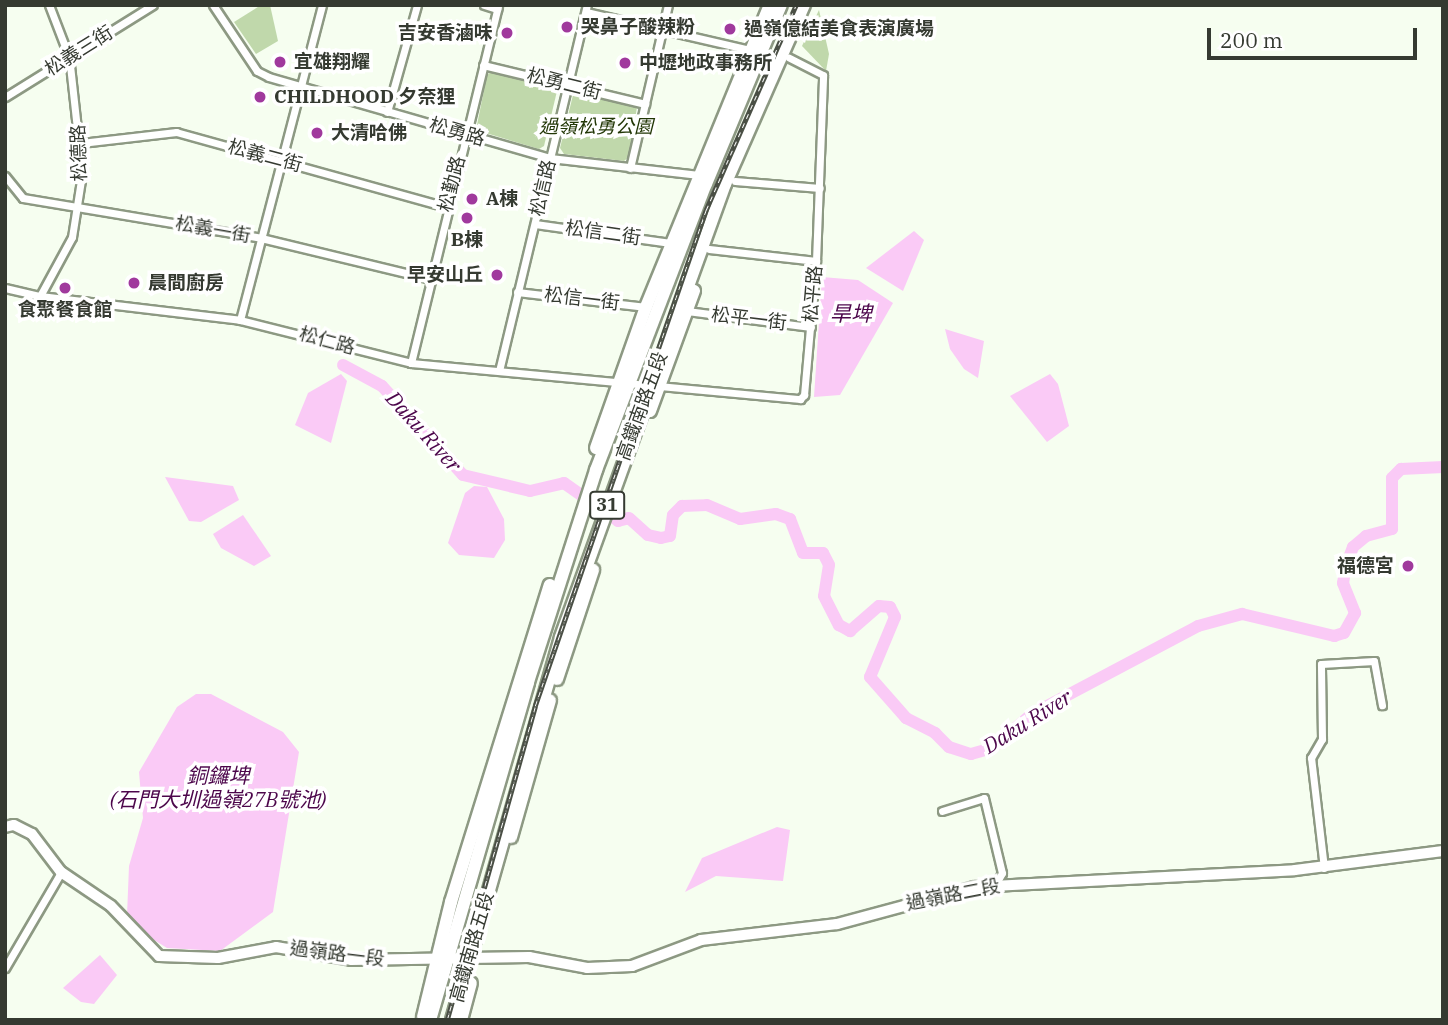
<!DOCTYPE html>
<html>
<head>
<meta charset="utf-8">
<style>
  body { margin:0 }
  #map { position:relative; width:1448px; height:1025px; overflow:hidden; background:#f6fef0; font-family:"IBM Plex Serif","Noto Sans TC",serif }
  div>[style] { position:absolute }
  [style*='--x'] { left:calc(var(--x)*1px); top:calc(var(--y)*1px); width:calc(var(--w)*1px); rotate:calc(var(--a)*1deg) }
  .green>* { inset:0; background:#c0d8ab }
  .water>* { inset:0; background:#facaf6 }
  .river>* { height:12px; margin:-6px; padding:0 6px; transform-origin:6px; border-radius:6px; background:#facaf6 }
  .roads { filter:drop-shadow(2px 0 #8d9983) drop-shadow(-2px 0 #8d9983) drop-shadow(0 2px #8d9983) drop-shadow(0 -2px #8d9983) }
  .street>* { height:7px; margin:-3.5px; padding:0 3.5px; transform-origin:3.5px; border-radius:3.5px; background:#fff }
  .secondary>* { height:10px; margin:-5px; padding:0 5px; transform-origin:5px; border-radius:5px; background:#fff }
  .primary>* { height:12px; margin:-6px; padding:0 6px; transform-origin:6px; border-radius:6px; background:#fff }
  .rail>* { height:4.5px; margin-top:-2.25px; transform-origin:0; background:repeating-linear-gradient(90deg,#fff 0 5px,#4a4f45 0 10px); box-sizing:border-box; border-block:2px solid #4a4f45 }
  .dots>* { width:19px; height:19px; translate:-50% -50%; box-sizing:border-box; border:4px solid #fff; border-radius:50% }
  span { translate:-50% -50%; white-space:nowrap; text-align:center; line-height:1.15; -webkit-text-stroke:7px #fff; paint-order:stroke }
  .shield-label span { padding:2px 5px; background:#fff; border:2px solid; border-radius:5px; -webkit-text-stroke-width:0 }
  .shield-label { font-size:18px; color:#353a31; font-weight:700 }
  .poi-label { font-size:19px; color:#353a31; font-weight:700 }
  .left { translate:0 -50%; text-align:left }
  .right { translate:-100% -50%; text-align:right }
  .street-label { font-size:19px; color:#353a31 }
  .park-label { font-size:19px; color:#223706; font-style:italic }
  .water-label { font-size:21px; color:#4c064b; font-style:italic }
  .frame { position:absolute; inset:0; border:7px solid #353a31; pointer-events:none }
  .scale { position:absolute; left:1207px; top:28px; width:210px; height:32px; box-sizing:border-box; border:4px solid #353a31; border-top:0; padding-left:9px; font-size:21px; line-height:24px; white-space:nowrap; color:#353a31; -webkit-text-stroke:5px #fff; paint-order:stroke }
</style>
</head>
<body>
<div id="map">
  <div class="green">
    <div style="clip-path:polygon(261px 5px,270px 5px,278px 41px,256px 54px,234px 22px)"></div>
    <div style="clip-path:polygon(819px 10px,829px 54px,826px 71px,802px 46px)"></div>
    <div style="clip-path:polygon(491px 72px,554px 87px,557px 91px,544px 146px,539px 149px,476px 130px,487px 75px)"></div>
    <div style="clip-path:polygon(578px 93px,637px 107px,629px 157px,624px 161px,564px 154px,560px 148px,573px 95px)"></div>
  </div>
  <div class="water">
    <div style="clip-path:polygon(914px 231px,924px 240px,903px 291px,866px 268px)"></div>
    <div style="clip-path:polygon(822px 277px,858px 280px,893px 303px,840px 395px,814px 397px)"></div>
    <div style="clip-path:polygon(945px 329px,984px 341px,978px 378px,964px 369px,950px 349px)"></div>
    <div style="clip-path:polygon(341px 374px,347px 381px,331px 443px,295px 425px,308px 393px)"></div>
    <div style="clip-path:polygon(1050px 374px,1058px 384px,1069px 426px,1047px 442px,1010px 396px)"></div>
    <div style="clip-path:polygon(165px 477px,233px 486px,239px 500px,201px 522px,189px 521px)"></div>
    <div style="clip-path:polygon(474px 486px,487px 487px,504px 519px,505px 540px,494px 558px,459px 555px,448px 543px,465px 493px)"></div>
    <div style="clip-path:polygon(243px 515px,271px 556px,254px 566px,221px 548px,213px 534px)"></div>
    <div style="clip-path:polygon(196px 694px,211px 694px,283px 732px,299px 752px,273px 912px,220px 951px,167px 948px,130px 925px,127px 915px,129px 866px,143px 818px,139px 772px,177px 707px)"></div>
    <div style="clip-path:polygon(777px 827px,790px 830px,783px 881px,716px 876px,685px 892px,702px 858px)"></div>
    <div style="clip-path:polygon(100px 955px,117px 975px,94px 1004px,81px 1002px,63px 988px)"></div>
  </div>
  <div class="river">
    <div style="--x:343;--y:365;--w:44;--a:28.3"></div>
    <div style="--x:382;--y:386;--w:120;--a:47.7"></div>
    <div style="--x:463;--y:475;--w:69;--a:13.4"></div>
    <div style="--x:530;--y:491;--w:35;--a:-13"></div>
    <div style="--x:564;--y:483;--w:66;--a:35.1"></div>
    <div style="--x:618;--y:521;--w:11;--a:-15"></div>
    <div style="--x:629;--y:518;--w:25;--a:42"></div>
    <div style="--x:648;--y:535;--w:13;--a:13"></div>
    <div style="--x:661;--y:538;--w:9;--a:-13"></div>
    <div style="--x:670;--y:536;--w:21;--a:-82"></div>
    <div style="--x:673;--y:515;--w:13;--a:-45"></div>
    <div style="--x:682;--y:506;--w:25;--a:-2"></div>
    <div style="--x:707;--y:505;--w:36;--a:23"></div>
    <div style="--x:740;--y:519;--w:36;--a:-8"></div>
    <div style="--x:776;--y:514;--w:15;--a:20"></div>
    <div style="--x:790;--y:519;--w:36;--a:69"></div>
    <div style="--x:803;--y:553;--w:20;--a:0"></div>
    <div style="--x:823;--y:553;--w:13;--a:63"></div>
    <div style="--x:829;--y:565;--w:31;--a:99"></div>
    <div style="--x:824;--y:596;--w:33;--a:63"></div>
    <div style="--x:839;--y:625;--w:13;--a:29"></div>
    <div style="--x:850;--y:631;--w:38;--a:-41"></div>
    <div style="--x:879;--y:606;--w:11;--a:5"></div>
    <div style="--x:890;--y:607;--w:11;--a:63"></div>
    <div style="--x:895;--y:617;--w:65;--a:112.6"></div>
    <div style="--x:870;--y:677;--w:55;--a:48.7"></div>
    <div style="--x:906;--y:718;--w:33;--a:27"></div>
    <div style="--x:935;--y:733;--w:20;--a:45"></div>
    <div style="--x:949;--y:747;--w:23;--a:18"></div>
    <div style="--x:971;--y:754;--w:22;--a:-16"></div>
    <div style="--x:992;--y:748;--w:52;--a:-40.4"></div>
    <div style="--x:1032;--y:714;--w:188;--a:-27.9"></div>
    <div style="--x:1198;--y:626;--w:46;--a:-15.3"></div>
    <div style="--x:1242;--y:614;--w:95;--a:13.4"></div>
    <div style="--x:1334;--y:636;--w:10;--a:-17"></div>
    <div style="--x:1344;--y:633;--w:23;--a:-61"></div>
    <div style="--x:1355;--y:613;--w:32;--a:-112"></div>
    <div style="--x:1343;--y:583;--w:17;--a:-80"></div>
    <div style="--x:1346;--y:566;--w:20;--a:-70"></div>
    <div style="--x:1353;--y:547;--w:17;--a:-40"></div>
    <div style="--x:1366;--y:536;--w:27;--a:-15"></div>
    <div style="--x:1392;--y:529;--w:51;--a:-90"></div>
    <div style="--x:1392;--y:478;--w:13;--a:-45"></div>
    <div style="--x:1401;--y:469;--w:42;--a:-2.7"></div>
  </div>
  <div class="roads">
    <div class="street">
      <div style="--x:213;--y:5;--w:79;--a:56.3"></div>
      <div style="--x:257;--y:71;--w:13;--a:27"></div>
      <div style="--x:269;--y:77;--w:292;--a:16.1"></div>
      <div style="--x:550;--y:158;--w:150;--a:6.5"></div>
      <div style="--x:484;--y:5;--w:14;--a:17"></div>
      <div style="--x:586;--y:12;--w:168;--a:13"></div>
      <div style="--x:483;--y:65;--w:167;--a:13.5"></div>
      <div style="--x:5;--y:97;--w:174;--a:-31.9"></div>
      <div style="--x:387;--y:112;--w:111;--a:-74.3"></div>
      <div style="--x:81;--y:143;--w:96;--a:-6.6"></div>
      <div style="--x:176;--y:132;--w:281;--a:15.5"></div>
      <div style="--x:630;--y:168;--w:167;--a:-76.9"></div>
      <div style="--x:5;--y:176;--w:28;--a:51"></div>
      <div style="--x:23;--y:198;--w:241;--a:9.5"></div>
      <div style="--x:261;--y:238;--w:175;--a:13.6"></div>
      <div style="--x:735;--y:181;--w:85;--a:4.7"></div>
      <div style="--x:535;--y:224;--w:137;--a:8"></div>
      <div style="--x:709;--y:249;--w:108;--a:6.4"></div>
      <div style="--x:5;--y:288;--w:36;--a:13"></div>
      <div style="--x:40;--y:296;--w:201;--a:6.8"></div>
      <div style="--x:240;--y:320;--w:176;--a:14.1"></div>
      <div style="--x:411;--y:363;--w:391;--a:5.3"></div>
      <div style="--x:800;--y:399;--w:6;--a:-45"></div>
      <div style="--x:804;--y:395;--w:135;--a:-84.9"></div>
      <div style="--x:816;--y:261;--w:186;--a:-87.8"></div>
      <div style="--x:823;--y:75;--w:38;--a:-153"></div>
      <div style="--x:517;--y:292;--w:130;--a:6.6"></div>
      <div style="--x:40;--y:296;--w:67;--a:-61.5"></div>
      <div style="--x:72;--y:237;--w:64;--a:-81"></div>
      <div style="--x:82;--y:174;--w:118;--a:-96.3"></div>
      <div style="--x:69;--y:57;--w:56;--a:-111"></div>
      <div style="--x:687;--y:311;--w:125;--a:7.4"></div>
      <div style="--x:240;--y:320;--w:325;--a:-75.4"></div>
      <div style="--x:411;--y:363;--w:368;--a:-76.3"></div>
      <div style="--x:499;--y:371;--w:376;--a:-76.5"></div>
      <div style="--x:942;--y:811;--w:44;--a:-17.2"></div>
      <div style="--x:984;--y:798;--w:77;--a:76.5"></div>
      <div style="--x:1002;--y:873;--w:14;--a:120"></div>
      <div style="--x:1324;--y:868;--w:111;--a:-96.7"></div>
      <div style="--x:1311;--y:758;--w:22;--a:-60"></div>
      <div style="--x:1322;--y:739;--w:75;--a:-90.8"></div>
      <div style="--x:1321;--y:664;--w:53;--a:-3.2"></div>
      <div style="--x:1374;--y:661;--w:45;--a:79.7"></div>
      <div style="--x:5;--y:968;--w:111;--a:-59.7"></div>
    </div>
    <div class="secondary">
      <div style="--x:5;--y:827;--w:9;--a:-13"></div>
      <div style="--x:14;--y:825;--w:20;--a:27"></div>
      <div style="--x:32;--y:834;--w:48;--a:52.7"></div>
      <div style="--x:61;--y:872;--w:60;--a:34.2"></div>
      <div style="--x:111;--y:906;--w:69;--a:46.2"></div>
      <div style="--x:159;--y:956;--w:59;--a:1.9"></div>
      <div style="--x:218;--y:958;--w:59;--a:-10.7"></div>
      <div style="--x:276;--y:947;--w:76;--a:9.8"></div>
      <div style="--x:351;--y:960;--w:178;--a:-1"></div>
      <div style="--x:529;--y:957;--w:59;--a:10.7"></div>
      <div style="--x:587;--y:968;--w:45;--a:-2.5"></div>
      <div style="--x:632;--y:966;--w:74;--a:-20.6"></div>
      <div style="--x:701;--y:940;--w:137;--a:-6.7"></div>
      <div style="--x:837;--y:924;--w:142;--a:-15.1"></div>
      <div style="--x:974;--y:887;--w:321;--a:-3"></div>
      <div style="--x:1295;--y:870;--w:149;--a:-7.3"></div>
    </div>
    <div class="primary">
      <div style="--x:650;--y:411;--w:128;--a:-69.9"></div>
      <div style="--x:596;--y:448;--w:150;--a:-70.5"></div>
      <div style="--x:646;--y:307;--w:326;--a:-67.7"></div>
      <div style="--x:557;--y:679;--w:115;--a:-71.7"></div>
      <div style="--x:511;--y:837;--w:142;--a:-74.1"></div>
      <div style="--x:423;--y:1017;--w:118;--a:-76.3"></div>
      <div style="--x:451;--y:902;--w:332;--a:-72.7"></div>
      <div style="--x:430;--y:1020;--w:352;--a:-73.8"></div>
      <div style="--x:528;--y:682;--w:223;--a:-72.2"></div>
      <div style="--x:596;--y:470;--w:306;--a:-69"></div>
      <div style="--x:706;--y:184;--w:194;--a:-67.3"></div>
      <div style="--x:452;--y:1020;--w:398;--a:-74.1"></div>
      <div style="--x:561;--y:637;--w:482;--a:-70.1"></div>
      <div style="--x:725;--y:184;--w:196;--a:-66.2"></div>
      <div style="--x:461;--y:1020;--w:38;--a:-75"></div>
    </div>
  </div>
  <div class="rail">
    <div style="--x:447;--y:1020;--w:326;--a:-74.3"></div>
    <div style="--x:535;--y:706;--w:525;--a:-70.98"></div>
    <div style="--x:706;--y:210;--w:224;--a:-66.3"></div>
  </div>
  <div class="dots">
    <div style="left:567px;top:27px;background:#a0399d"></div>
    <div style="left:730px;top:29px;background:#a0399d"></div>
    <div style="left:507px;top:33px;background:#a0399d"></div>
    <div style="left:280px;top:62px;background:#a0399d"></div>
    <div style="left:625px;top:63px;background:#a0399d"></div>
    <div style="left:260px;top:97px;background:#a0399d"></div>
    <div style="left:317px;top:133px;background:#a0399d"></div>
    <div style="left:472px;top:199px;background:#a0399d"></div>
    <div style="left:467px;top:218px;background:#a0399d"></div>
    <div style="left:497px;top:275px;background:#a0399d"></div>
    <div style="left:134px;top:283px;background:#a0399d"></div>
    <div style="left:65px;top:288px;background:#a0399d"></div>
    <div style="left:1408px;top:566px;background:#a0399d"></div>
  </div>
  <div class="shield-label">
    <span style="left:607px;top:505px">31</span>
  </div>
  <div class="poi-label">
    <span class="left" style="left:581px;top:27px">哭鼻子酸辣粉</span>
    <span class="left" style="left:744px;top:29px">過嶺億結美食表演廣場</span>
    <span class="right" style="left:493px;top:33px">吉安香滷味</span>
    <span class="left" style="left:294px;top:62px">宜雄翔耀</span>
    <span class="left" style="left:639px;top:63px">中壢地政事務所</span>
    <span class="left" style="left:274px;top:97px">CHILDHOOD 夕奈狸</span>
    <span class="left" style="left:331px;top:133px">大清哈佛</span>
    <span class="left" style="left:486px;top:199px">A棟</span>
    <span style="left:467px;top:240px">B棟</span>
    <span class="right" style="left:483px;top:275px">早安山丘</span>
    <span class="left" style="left:148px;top:283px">晨間廚房</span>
    <span style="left:65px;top:310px">食聚餐食館</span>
    <span class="right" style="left:1394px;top:566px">福德宮</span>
  </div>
  <div class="street-label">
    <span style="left:79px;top:51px;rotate:-32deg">松義三街</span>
    <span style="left:564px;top:84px;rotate:14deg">松勇二街</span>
    <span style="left:457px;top:132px;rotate:16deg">松勇路</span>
    <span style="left:79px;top:153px;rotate:-92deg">松德路</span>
    <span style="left:265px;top:156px;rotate:15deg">松義二街</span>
    <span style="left:452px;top:184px;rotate:-76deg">松勤路</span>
    <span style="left:543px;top:188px;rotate:-77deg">松信路</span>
    <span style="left:213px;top:230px;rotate:10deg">松義一街</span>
    <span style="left:603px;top:233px;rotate:8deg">松信二街</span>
    <span style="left:813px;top:294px;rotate:-85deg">松平路</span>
    <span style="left:582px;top:299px;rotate:7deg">松信一街</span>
    <span style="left:749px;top:319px;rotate:7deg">松平一街</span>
    <span style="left:327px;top:341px;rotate:15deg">松仁路</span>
    <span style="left:642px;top:406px;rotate:-70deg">高鐵南路五段</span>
    <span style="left:953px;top:895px;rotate:-11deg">過嶺路二段</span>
    <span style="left:472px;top:947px;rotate:-74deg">高鐵南路五段</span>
    <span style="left:337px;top:954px;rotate:7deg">過嶺路一段</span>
  </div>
  <div class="park-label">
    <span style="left:596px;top:127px">過嶺松勇公園</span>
  </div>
  <div class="water-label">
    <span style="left:851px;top:313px">旱埤</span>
    <span style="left:424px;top:431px;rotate:48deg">Daku River</span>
    <span style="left:1027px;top:721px;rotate:-32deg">Daku River</span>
    <span style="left:218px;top:787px">銅鑼埤<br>(石門大圳過嶺27B號池)</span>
  </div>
  <div class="frame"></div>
  <div class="scale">200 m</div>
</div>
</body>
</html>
